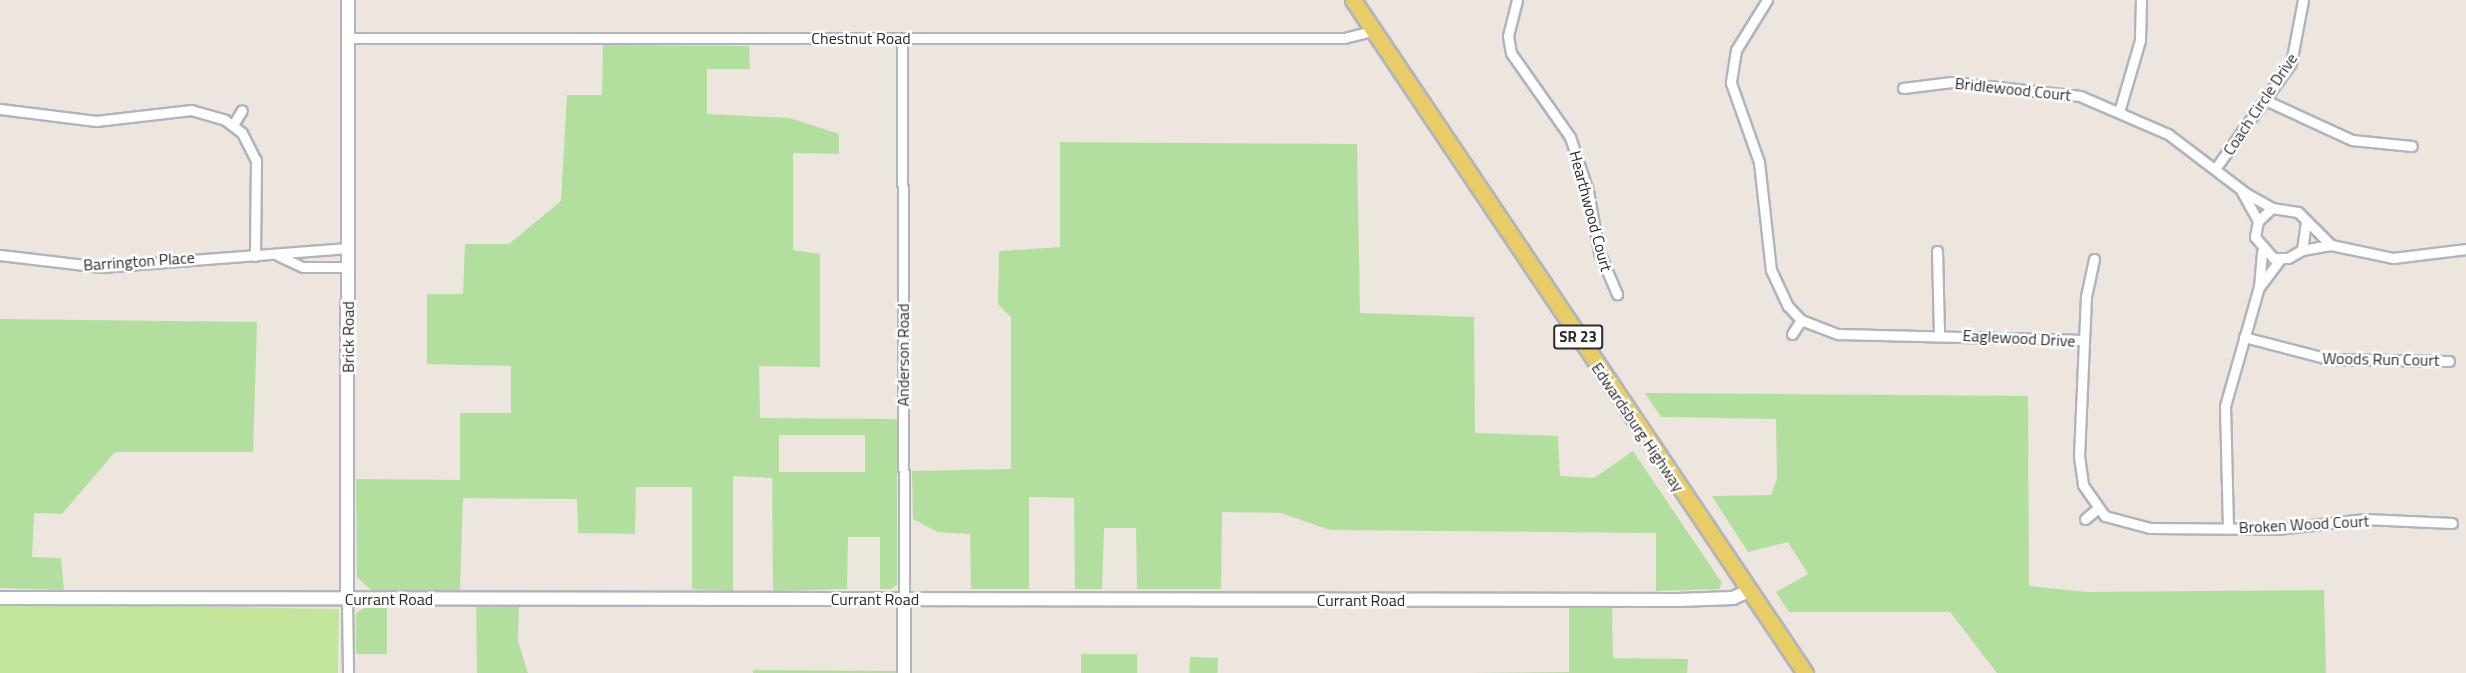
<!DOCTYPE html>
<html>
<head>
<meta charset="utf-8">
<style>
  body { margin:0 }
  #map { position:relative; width:2466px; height:673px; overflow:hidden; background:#ece6de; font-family:"Titillium Web",sans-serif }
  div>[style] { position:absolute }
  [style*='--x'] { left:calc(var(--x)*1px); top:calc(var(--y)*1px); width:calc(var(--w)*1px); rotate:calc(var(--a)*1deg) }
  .green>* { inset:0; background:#b3df9e; transform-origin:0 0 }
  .pitch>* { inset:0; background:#c4e69a; transform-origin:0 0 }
  .roads { filter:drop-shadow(2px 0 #b1b4be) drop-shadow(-2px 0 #b1b4be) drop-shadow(0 2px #b1b4be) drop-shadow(0 -2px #b1b4be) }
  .minor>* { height:9px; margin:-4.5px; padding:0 4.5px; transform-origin:4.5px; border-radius:4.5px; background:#fff }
  .tertiary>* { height:12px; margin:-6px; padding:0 6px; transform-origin:6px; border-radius:6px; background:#fff }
  .primary>* { height:15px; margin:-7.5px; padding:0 7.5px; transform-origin:7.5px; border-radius:7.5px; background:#e8cc66 }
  span { translate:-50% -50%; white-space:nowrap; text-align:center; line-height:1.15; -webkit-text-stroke:5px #fff; paint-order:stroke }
  .shield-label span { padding:2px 4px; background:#fff; border:2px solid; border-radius:4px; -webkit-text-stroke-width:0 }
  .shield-label { font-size:15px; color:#2b2b2b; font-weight:700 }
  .street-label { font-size:16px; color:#2b2b2b }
</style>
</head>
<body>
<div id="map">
  <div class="green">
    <div style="clip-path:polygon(evenodd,603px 45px,749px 46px,750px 69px,707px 69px,707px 114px,790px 118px,839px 134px,839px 154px,793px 153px,793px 250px,820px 254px,820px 367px,759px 366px,760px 418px,897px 419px,897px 585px,891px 589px,880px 589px,880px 537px,848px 537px,847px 589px,773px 591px,772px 478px,733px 476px,733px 591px,692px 589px,692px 487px,636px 487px,635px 534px,578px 533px,577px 499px,463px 498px,460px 591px,373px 592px,357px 577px,356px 479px,460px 480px,460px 413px,511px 413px,511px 366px,427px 364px,427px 294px,463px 294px,465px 244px,509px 244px,561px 201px,567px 95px,602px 95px,603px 45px,779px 435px,865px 435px,865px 472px,779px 472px,779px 435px)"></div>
    <div style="clip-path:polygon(1060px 142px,1357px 144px,1360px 313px,1474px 317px,1475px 433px,1558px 436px,1560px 476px,1594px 478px,1633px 451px,1722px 583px,1719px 589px,1656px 591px,1656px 533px,1330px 530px,1281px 513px,1222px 512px,1221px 589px,1137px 589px,1136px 528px,1104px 528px,1102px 589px,1075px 589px,1074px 498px,1029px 497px,1029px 589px,971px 589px,970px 534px,937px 532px,913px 519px,912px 471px,1011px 469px,1011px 317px,998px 304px,999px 251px,1060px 247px)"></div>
    <div style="clip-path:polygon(0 319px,257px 322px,253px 452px,115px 452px,62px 514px,34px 513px,32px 557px,61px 558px,64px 590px,0 588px)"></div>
    <div style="clip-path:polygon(1645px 393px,2028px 396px,2029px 586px,2087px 592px,2324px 590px,2326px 673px,1997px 673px,1950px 612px,1789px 612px,1776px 592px,1808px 574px,1788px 542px,1748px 552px,1712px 496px,1771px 495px,1777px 479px,1776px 419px,1661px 417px)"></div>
    <div style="clip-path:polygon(1612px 606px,1613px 658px,1688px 659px,1687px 673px,1471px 673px,1569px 672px,1569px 607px)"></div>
    <div style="clip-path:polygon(476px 607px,519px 607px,518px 641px,528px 673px,477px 673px)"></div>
    <div style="clip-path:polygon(364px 608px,387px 608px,387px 654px,356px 654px,356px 613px)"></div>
    <div style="left:1081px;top:654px;width:56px;height:19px"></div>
    <div style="left:1190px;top:657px;width:28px;height:16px;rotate:2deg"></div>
    <div style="clip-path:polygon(753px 670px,898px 671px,898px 673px,753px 673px)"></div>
  </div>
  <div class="pitch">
    <div style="left:0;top:603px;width:339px;height:70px;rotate:1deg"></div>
  </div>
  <div class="roads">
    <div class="minor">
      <div style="--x:1517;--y:0;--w:37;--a:104"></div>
      <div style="--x:1508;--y:36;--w:17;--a:80"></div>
      <div style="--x:1511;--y:53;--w:103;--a:54.9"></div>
      <div style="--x:1570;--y:137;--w:57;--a:71.6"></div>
      <div style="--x:1588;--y:191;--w:62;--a:79.8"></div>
      <div style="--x:1599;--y:252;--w:46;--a:66.8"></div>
      <div style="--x:1767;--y:0;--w:59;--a:121.8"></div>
      <div style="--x:1736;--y:50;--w:33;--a:99"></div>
      <div style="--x:1731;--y:83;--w:84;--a:70.5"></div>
      <div style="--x:1759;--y:162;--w:109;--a:83.7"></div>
      <div style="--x:1771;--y:270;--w:40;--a:65"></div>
      <div style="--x:1788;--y:306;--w:19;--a:47"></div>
      <div style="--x:1801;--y:320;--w:40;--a:21"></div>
      <div style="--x:1838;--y:334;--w:245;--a:1.4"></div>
      <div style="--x:348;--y:38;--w:996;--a:0"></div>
      <div style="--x:1344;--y:38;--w:30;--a:-14"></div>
      <div style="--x:902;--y:38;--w:562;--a:89.8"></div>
      <div style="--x:1903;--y:88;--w:49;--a:-7"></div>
      <div style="--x:1952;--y:82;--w:129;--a:6.2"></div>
      <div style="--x:2080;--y:96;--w:96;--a:23.4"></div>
      <div style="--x:2168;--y:134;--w:99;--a:37.2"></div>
      <div style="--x:2247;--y:194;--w:29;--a:29"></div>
      <div style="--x:2272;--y:208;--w:26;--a:9"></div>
      <div style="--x:2298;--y:212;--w:47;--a:45"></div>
      <div style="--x:2265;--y:100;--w:96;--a:24.7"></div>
      <div style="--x:2352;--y:140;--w:60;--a:5.7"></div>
      <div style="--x:0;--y:109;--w:97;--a:7.1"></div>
      <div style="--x:96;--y:121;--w:96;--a:-6.6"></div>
      <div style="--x:191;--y:110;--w:35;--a:16"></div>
      <div style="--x:225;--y:120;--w:21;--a:37"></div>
      <div style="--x:242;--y:133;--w:30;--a:63"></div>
      <div style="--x:256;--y:160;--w:96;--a:90.6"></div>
      <div style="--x:2119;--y:112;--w:75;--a:-73.7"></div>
      <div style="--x:2140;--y:40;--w:40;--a:-88.6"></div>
      <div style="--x:233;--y:125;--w:17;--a:-59"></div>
      <div style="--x:2215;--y:169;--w:130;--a:-54.4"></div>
      <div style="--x:2291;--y:63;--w:64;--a:-79.2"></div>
      <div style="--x:2242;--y:192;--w:33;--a:61"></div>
      <div style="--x:2272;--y:208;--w:19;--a:137"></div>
      <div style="--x:2258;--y:221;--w:16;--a:101"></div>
      <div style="--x:2255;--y:237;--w:28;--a:49"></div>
      <div style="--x:2273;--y:258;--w:15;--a:0"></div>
      <div style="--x:2288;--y:258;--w:16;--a:-30"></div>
      <div style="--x:2302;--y:250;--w:27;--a:-82"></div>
      <div style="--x:2302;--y:250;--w:29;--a:-10"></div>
      <div style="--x:2331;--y:245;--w:63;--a:11.8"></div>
      <div style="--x:2393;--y:258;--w:74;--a:-7"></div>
      <div style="--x:1937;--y:251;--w:84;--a:88.6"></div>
      <div style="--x:0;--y:255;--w:102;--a:6.8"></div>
      <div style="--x:101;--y:267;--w:248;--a:-4.4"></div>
      <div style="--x:279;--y:256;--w:26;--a:25"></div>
      <div style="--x:303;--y:267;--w:45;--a:0"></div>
      <div style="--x:2094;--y:259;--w:38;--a:102"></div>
      <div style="--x:2086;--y:296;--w:160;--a:92.5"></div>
      <div style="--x:2079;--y:456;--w:29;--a:82"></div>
      <div style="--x:2083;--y:485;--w:38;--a:55"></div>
      <div style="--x:2105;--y:516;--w:47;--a:14.9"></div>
      <div style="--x:2150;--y:528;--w:127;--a:0.5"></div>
      <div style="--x:2277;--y:529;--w:89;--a:-6.5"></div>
      <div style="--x:2365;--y:519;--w:87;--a:2.6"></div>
      <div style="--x:2260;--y:286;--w:34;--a:-53"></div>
      <div style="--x:1792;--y:334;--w:17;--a:-57"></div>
      <div style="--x:2244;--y:337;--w:88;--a:14.5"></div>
      <div style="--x:2329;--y:359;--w:120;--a:1"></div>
      <div style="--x:2085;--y:519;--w:16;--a:-40"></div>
      <div style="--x:2228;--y:528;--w:122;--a:-91.4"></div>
      <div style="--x:2225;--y:406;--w:124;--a:-74.1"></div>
      <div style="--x:2259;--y:287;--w:36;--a:-85"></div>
      <div style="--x:347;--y:599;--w:74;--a:89.2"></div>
    </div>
    <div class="tertiary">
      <div style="--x:0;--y:598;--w:1678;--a:0.07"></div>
      <div style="--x:1678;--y:600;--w:55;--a:-2.1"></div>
      <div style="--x:1733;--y:598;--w:17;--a:-24"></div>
      <div style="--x:347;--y:599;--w:599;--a:-89.9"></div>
      <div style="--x:904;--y:600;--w:73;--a:90"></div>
    </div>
    <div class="primary">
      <div style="--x:1353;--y:0;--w:811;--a:56.11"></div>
    </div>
  </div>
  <div class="shield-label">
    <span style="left:1578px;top:337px">SR 23</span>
  </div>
  <div class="street-label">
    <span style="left:861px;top:38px">Chestnut Road</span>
    <span style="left:2013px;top:89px;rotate:6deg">Bridlewood Court</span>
    <span style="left:2260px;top:104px;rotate:-56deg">Coach Circle Drive</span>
    <span style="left:1591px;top:211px;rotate:75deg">Hearthwood Court</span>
    <span style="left:139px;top:261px;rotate:-4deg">Barrington Place</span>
    <span style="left:348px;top:337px;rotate:-90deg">Brick Road</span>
    <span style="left:2019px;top:338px;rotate:3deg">Eaglewood Drive</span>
    <span style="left:903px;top:355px;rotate:-90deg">Anderson Road</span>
    <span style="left:2381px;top:359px;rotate:1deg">Woods Run Court</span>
    <span style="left:1638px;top:427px;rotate:56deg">Edwardsburg Highway</span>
    <span style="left:2304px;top:524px;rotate:-3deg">Broken Wood Court</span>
    <span style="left:389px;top:599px">Currant Road</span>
    <span style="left:875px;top:599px">Currant Road</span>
    <span style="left:1361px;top:600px">Currant Road</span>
  </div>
</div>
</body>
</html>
